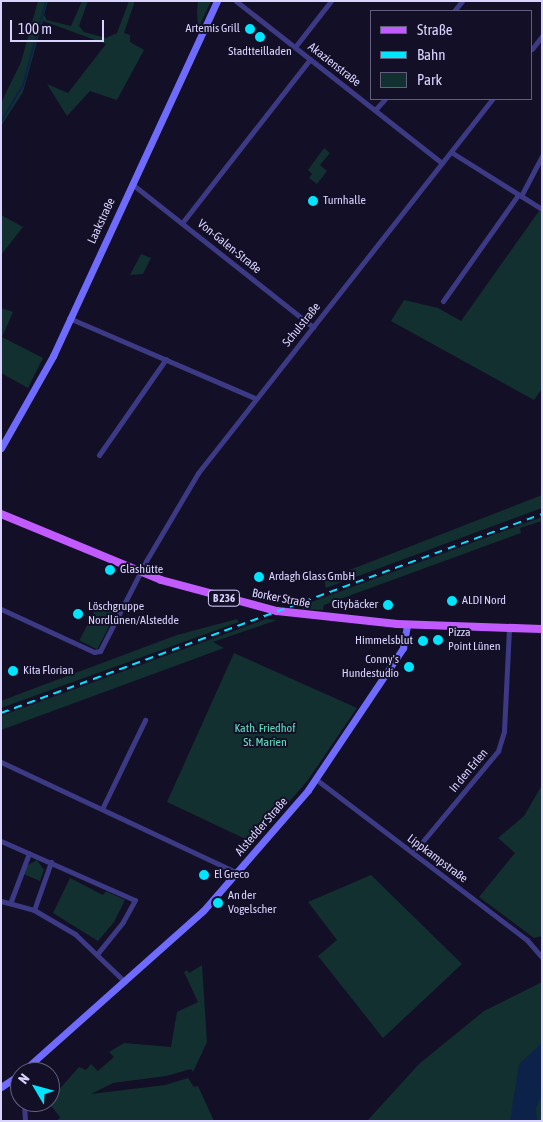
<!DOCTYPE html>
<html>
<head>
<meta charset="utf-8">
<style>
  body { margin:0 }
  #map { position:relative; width:543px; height:1122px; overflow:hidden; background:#130f26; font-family:"Asap Condensed",sans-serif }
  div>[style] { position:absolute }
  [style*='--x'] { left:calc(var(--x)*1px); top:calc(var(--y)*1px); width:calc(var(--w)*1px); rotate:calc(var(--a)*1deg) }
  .green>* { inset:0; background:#12302f; transform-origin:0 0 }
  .water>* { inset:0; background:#0c2248 }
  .stream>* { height:2px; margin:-1px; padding:0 1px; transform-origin:1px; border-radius:1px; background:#0c2248 }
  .street>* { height:5px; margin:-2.5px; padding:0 2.5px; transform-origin:2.5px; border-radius:2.5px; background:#3d3a85 }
  .secondary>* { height:7px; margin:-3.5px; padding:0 3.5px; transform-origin:3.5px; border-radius:3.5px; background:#6f6bff }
  .primary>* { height:8px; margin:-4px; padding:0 4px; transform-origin:4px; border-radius:4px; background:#c25bff }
  .rail>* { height:2px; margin-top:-1px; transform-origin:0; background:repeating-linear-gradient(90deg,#00e5ff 0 8px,transparent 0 14px) }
  .dots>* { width:14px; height:14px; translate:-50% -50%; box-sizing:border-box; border:2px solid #130f26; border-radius:50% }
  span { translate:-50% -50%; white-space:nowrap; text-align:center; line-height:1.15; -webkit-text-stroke:4px #130f26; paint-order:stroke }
  .shield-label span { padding:1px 4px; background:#130f26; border:1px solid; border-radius:4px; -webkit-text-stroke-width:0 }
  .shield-label { font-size:11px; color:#d9d4ff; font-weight:700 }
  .poi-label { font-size:12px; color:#d9d4ff }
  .right { translate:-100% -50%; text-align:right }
  .left { translate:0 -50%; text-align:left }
  .street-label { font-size:12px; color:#d9d4ff }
  .park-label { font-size:12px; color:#5fe0c0 }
  .frame { position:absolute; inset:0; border:2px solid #d9d4ff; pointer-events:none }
  .legend { position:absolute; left:370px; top:10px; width:162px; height:90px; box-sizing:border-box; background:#130f26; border:1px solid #625e7d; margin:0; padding:6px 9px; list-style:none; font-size:15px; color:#d9d4ff }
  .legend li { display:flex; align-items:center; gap:10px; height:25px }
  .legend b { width:25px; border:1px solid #625e7d }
  .north { position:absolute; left:10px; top:1062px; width:50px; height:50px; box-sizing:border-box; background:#130f26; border:1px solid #625e7d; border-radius:50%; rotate:307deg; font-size:14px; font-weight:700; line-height:20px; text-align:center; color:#d9d4ff }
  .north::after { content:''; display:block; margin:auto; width:18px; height:22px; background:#00e5ff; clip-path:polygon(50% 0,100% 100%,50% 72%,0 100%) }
  .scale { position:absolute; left:10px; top:20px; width:94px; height:22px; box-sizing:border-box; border:2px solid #d9d4ff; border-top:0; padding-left:6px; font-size:15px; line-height:18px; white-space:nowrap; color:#d9d4ff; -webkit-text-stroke:4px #130f26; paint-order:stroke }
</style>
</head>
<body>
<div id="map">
  <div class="green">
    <div style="clip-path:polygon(38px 1px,48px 1px,44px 15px,47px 20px,71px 26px,82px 1px,88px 1px,79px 26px,84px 32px,106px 38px,117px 33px,129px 1px,135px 1px,124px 33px,130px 35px,130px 42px,144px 50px,117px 100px,90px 91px,67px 116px,47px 84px,68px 93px,106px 44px,43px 21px,23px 92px,1px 126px,1px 103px,21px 62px)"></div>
    <div style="clip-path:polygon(198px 1px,211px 1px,198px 29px,197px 12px)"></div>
    <div style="clip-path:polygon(324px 148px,330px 153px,320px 165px,327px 171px,317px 184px,309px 178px,312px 174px,308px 170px)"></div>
    <div style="clip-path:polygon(539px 211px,542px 213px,542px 389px,534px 400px,391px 321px,404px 300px,438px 308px,461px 321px)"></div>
    <div style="clip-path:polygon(1px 215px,23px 227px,1px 255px)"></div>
    <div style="clip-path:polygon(141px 254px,151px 258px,143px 274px,130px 275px)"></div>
    <div style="clip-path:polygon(1px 308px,13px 312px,2px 337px,43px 358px,28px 388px,1px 373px)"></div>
    <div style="clip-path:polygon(542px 495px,542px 508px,326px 588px,324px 580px)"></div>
    <div style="clip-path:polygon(542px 517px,542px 521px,520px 528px,521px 533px,324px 605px,323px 610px,303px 609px,301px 606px)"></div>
    <div style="left:98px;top:604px;width:20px;height:41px;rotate:27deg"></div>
    <div style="clip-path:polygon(237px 619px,239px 622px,1px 708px,1px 701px,27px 691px,177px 635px)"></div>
    <div style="clip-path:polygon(266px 619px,277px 620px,213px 642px,224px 648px,1px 730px,1px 716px)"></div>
    <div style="clip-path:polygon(234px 653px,357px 708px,308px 780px,254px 843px,167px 802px)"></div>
    <div style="clip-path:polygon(542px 785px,542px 936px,534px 938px,479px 897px,515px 853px,498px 838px,524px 816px)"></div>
    <div style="clip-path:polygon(37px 860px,44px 870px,40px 881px,23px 874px,26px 866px)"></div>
    <div style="clip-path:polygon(371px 875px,462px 964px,383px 1038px,318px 956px,337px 940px,308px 902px)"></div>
    <div style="clip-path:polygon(70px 878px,103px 895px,106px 891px,125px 900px,114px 922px,98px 941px,53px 913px)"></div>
    <div style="clip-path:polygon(202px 965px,207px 1042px,193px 1072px,191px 1069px,166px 1076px,113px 1083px,91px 1094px,165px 1085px,188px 1078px,194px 1087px,198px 1086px,214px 1121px,57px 1121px,60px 1117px,48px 1102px,79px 1067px,86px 1070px,91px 1064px,98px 1071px,114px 1057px,109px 1052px,124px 1043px,171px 1047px,177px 1012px,198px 1002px,184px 972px,187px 970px,189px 973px)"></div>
    <div style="clip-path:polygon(542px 982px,542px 1121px,367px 1121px,419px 1064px,484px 1011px)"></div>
  </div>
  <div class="water">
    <div style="clip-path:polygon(542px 1043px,542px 1094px,536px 1108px,537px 1121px,510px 1121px,519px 1064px)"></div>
  </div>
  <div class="stream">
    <div style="--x:1;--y:121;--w:42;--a:-58.6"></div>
    <div style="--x:23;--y:85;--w:87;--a:-74.7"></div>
  </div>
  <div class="street">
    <div style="--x:236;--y:1;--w:262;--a:38.2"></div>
    <div style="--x:454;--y:11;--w:13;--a:-51"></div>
    <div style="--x:295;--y:47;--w:58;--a:-52"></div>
    <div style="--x:532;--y:49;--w:16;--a:-52"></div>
    <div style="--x:375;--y:110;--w:15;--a:-48"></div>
    <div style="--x:451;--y:152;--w:107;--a:32.1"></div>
    <div style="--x:132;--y:184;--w:231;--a:38.3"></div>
    <div style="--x:521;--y:196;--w:45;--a:-62.3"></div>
    <div style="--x:182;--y:223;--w:208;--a:-52"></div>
    <div style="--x:443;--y:301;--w:130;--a:-54.7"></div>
    <div style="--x:69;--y:318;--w:202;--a:23.3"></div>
    <div style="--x:99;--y:455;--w:117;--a:-55.1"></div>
    <div style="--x:1;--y:609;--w:102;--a:24.8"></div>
    <div style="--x:94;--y:652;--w:6;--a:-9"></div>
    <div style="--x:100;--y:651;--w:101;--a:-62.9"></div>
    <div style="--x:146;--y:561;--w:102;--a:-59.4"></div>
    <div style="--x:198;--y:473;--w:476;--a:-51.8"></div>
    <div style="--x:1;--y:762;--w:262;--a:25.1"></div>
    <div style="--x:317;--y:780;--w:264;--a:37.3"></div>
    <div style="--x:527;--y:940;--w:23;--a:49"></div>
    <div style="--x:102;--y:809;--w:99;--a:-64.2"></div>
    <div style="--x:1;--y:841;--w:146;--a:23.8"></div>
    <div style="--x:135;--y:900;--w:25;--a:119"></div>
    <div style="--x:123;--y:922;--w:40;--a:129"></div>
    <div style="--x:413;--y:853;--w:133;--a:-50.2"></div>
    <div style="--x:498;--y:751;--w:21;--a:-73"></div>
    <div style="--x:504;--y:731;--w:103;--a:-87.2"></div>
    <div style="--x:1;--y:901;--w:34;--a:15"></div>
    <div style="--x:34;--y:910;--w:48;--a:30.3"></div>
    <div style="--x:75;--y:934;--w:69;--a:43.8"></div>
    <div style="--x:11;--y:901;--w:51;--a:-69.4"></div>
    <div style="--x:34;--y:910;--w:51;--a:-70.5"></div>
    <div style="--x:16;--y:1077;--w:9;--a:63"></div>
    <div style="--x:24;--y:1102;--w:19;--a:87"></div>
  </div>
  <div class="secondary">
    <div style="--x:1;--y:448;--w:106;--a:-60.5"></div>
    <div style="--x:53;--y:356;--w:391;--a:-65.2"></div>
    <div style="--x:22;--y:1072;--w:242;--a:-41.7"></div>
    <div style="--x:203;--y:911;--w:160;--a:-49"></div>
    <div style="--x:308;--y:790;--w:171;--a:-56.2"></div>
    <div style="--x:403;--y:648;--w:23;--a:-80"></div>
    <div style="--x:1;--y:1087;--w:23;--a:-34"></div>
  </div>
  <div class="primary">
    <div style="--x:1;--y:514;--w:173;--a:22.4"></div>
    <div style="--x:161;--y:580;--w:120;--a:15"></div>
    <div style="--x:277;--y:611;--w:121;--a:6.2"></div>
    <div style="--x:397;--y:624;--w:145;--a:2"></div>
  </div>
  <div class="rail">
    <div style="--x:1;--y:713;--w:576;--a:-20.2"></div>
  </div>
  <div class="dots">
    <div style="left:250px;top:29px;background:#00e5ff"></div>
    <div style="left:260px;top:37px;background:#00e5ff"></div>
    <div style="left:313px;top:201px;background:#00e5ff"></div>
    <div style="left:110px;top:570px;background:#00e5ff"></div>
    <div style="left:259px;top:577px;background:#00e5ff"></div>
    <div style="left:452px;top:601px;background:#00e5ff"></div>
    <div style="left:388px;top:605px;background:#00e5ff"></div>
    <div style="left:78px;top:614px;background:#00e5ff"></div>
    <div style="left:438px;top:640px;background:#00e5ff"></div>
    <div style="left:423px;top:641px;background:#00e5ff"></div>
    <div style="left:409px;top:667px;background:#00e5ff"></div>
    <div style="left:13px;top:671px;background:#00e5ff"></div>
    <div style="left:204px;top:875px;background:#00e5ff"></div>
    <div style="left:218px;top:903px;background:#00e5ff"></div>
  </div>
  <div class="shield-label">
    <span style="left:224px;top:598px">B 236</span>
  </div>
  <div class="poi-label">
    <span class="right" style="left:240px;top:29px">Artemis Grill</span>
    <span style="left:260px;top:52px">Stadtteilladen</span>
    <span class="left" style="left:323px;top:201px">Turnhalle</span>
    <span class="left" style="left:120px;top:570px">Glashütte</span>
    <span class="left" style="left:269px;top:577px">Ardagh Glass GmbH</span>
    <span class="left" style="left:462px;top:601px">ALDI Nord</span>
    <span class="right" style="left:378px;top:605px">Citybäcker</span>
    <span class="left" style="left:88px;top:614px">Löschgruppe<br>Nordlünen/Alstedde</span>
    <span class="left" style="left:448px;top:640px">Pizza<br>Point Lünen</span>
    <span class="right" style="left:413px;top:641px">Himmelsblut</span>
    <span class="right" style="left:399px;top:667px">Conny's<br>Hundestudio</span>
    <span class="left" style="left:23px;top:671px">Kita Florian</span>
    <span class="left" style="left:214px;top:875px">El Greco</span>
    <span class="left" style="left:228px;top:903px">An der<br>Vogelscher</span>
  </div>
  <div class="street-label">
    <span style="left:334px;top:65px;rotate:38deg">Akazienstraße</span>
    <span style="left:102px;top:221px;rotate:-65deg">Laakstraße</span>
    <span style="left:229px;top:247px;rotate:39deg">Von-Galen-Straße</span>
    <span style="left:302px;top:325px;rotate:-51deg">Schulstraße</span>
    <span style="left:281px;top:599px;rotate:11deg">Borker Straße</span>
    <span style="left:469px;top:771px;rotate:-50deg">In den Erlen</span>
    <span style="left:262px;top:827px;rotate:-49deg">Alstedder Straße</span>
    <span style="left:437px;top:859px;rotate:37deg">Lippkampstraße</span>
  </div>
  <div class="park-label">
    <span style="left:265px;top:736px">Kath. Friedhof<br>St. Marien</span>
  </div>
  <div class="frame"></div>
  <ul class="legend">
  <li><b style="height:6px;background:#c25bff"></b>Straße</li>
  <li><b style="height:6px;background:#00e5ff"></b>Bahn</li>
  <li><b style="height:14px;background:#12302f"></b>Park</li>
  </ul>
  <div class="north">N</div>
  <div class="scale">100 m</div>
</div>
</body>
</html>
